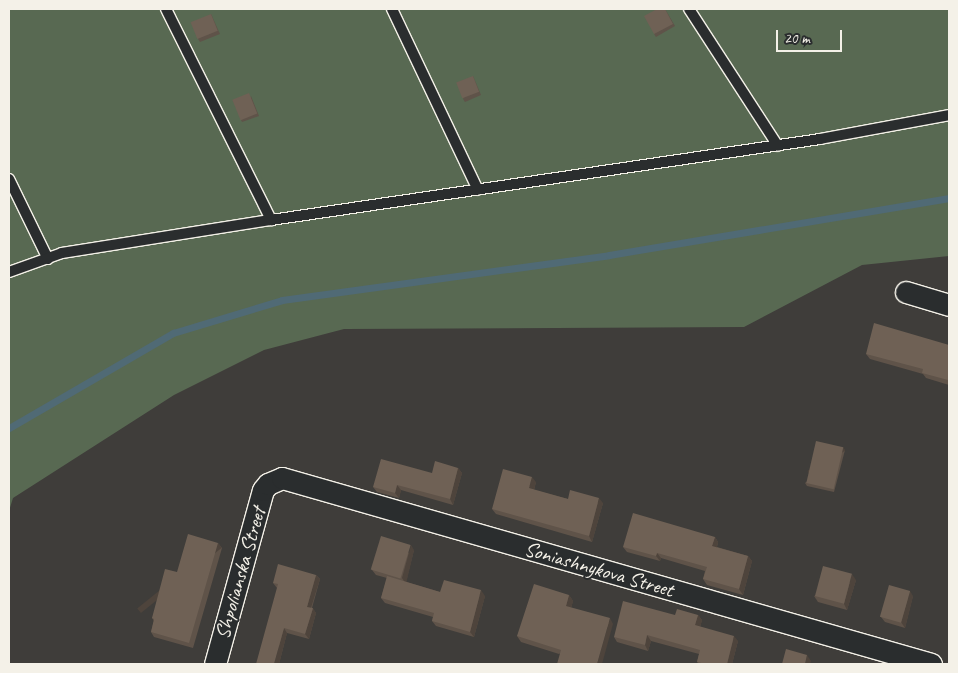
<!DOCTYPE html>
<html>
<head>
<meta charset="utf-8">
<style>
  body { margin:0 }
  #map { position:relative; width:958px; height:673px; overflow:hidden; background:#3f3d3a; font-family:Caveat,sans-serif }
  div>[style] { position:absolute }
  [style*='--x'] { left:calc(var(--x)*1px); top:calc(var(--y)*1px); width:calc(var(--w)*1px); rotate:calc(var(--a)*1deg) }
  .green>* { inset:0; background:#586952 }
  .stream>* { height:7px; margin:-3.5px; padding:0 3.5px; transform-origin:3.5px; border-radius:3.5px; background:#506a75 }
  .roads { filter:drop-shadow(1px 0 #f4f1e8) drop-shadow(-1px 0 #f4f1e8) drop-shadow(0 1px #f4f1e8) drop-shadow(0 -1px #f4f1e8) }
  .service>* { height:10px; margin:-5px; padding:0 5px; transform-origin:5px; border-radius:5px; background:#2a2d2e }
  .minor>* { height:21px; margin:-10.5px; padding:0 10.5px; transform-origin:10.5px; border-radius:10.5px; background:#2a2d2e }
  .wall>* { inset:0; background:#5f5349 }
  .shaded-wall>* { inset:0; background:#4e443c; transform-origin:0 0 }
  .building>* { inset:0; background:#6f6155; transform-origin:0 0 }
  span { translate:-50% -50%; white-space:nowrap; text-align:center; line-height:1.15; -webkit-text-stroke:4px #2a2d2e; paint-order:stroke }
  .street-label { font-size:21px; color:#f4f1e8 }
  .frame { position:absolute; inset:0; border:10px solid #f4f1e8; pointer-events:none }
  .scale { position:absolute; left:776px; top:30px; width:66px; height:22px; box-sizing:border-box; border:2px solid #f4f1e8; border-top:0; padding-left:6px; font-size:15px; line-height:18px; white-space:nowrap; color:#f4f1e8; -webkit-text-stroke:4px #2a2d2e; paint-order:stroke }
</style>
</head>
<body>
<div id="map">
  <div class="green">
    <div style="clip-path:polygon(9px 9px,949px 9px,949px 256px,862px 265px,744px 327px,344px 329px,264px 350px,174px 395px,13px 498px,9px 511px)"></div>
  </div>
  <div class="stream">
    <div style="--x:9;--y:428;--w:190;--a:-30.1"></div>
    <div style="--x:173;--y:333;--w:114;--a:-16.8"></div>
    <div style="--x:282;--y:300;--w:330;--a:-7.8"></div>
    <div style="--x:609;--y:255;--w:345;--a:-9.5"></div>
  </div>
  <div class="roads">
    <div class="service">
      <div style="--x:166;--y:9;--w:236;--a:63.5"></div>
      <div style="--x:392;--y:9;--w:200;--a:64.6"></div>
      <div style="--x:689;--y:9;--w:163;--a:57"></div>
      <div style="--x:9;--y:179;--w:89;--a:64"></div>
      <div style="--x:9;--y:272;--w:56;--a:-19.7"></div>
      <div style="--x:62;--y:253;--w:212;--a:-9"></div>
      <div style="--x:271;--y:220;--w:555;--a:-8.39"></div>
      <div style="--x:820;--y:139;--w:131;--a:-10.5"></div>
    </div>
    <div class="minor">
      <div style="--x:906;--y:292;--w:45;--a:16.8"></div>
      <div style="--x:215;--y:664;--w:180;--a:-74.6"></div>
      <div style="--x:263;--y:490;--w:8;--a:-50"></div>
      <div style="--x:268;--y:484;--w:15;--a:-23"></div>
      <div style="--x:282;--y:478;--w:675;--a:15.99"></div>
    </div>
  </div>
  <div class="wall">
    <div style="clip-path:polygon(665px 9px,675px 26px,656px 37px,654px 34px)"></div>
    <div style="clip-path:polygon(211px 14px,220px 34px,200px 42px,198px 39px)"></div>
    <div style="clip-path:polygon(473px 76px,481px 95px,465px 102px,463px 99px)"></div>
    <div style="clip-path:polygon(251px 96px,259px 116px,242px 122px,241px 120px)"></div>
    <div style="clip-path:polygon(949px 345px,949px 385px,926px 378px,923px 374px,870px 359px,866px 354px)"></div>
    <div style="clip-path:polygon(845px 450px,834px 492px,807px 486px,805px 483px)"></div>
    <div style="clip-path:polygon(458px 468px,462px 473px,453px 505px,401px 490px,399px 498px,377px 492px,373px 487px,432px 473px)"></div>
    <div style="clip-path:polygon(536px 482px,534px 490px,568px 499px,603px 503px,592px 542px,496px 514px,492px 509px)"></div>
    <div style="clip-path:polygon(715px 537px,718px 542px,717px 547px,748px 556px,752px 561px,743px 595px,707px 585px,703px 579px,705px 571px,661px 558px,660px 561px,627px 552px,623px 547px)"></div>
    <div style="clip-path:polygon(218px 543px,222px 548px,193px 648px,154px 637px,151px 632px,154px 621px,152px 618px,177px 572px)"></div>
    <div style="clip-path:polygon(414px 550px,406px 582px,440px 592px,485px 596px,474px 637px,436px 626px,432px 621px,433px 617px,385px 603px,381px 598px,387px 578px,376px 575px,372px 570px)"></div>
    <div style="clip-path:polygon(316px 575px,320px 579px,312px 608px,316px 613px,309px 639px,287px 633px,279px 664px,277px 588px,273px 583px)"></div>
    <div style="clip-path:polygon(856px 580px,847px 610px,818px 602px,814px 596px)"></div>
    <div style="clip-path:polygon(569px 595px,573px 601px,571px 608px,613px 624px,559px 654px,521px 642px,517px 636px)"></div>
    <div style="clip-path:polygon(913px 596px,905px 628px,885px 622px,881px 617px)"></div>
    <div style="clip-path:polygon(675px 615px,698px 615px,702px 620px,700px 627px,738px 641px,732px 664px,699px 664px,697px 662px,699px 654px,651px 641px,648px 651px,617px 642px,614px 637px)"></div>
  </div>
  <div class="shaded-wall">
    <div style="left:843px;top:447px;width:4px;height:43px;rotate:56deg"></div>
    <div style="clip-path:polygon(458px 468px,462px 473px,453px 505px,450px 499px)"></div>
    <div style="clip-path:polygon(532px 477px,536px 482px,533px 494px,529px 488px)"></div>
    <div style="clip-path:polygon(397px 485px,401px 490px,399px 498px,395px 493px)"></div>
    <div style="clip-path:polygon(599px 498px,603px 503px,592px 542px,589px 536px)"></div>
    <div style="clip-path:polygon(715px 537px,718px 542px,716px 551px,712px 546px)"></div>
    <div style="left:218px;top:543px;width:6px;height:104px;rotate:51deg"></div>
    <div style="clip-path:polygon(411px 545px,414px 550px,406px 584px,402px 578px)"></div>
    <div style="clip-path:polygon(657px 553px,661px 558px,660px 561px,656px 556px)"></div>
    <div style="clip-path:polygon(748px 556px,752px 561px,743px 595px,739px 589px)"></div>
    <div style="clip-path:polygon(852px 574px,856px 580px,847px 610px,844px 604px)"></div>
    <div style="clip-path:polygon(316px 575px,320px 579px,310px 611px,307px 607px)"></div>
    <div style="clip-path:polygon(481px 590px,485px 596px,474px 637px,470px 632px)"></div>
    <div style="clip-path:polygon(910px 591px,913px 596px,905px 628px,901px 622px)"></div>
    <div style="clip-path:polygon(569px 595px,573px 601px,570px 612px,566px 606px)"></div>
    <div style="clip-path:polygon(313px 608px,316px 613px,309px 639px,305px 634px)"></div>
    <div style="clip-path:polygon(698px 615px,702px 620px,699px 631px,695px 625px)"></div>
    <div style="clip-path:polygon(610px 618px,613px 624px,602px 664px,597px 664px)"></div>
    <div style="clip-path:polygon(284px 628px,287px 633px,279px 664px,274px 664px)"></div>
    <div style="clip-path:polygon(647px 635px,651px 641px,648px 651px,645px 645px)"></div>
    <div style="clip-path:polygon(734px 636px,738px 641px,732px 664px,727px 664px)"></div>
    <div style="clip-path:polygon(807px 655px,811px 661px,810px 664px,805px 664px)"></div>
  </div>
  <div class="building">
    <div style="clip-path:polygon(657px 9px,665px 9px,673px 24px,654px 34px,644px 16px)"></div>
    <div style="left:211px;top:14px;width:18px;height:22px;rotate:68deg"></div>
    <div style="left:473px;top:76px;width:17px;height:18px;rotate:69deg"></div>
    <div style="left:249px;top:93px;width:22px;height:18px;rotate:68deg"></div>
    <div style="clip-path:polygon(874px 323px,949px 345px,949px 375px,948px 380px,922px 373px,923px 369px,866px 354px)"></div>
    <div style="left:816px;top:441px;width:28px;height:43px;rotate:13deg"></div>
    <div style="clip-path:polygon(381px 459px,432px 473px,435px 461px,458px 468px,450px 499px,397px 485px,395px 493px,373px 487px)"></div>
    <div style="clip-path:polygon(503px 469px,532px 477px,529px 488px,568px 499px,570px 490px,599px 498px,589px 536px,492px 509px)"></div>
    <div style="clip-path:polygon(633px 513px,715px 537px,712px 546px,748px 556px,739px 589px,703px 579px,707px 567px,657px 553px,656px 556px,623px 547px)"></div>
    <div style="clip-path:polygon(188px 534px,218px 543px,189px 643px,151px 632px,154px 619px,152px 618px,165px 569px,177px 572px)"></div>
    <div style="left:381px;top:536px;width:31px;height:35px;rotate:17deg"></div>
    <div style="clip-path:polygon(278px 564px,316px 575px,307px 607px,313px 608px,305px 634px,284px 628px,274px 664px,256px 664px,278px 584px,273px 583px)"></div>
    <div style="left:823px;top:566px;width:30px;height:31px;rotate:15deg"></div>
    <div style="clip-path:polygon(387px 576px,440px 592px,444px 580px,481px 590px,470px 632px,432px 621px,434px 613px,381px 598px)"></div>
    <div style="clip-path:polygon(534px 584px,569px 595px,566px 606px,610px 618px,597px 664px,557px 664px,561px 650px,517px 636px)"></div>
    <div style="left:889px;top:585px;width:22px;height:33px;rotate:16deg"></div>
    <div style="clip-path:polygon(623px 601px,675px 615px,677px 609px,698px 615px,695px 625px,734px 636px,727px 664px,706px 664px,697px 662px,700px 650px,647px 635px,645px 645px,614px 637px)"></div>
    <div style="clip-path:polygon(786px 649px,807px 655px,805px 664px,782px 664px)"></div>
  </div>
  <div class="street-label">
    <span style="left:599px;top:569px;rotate:16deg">Soniashnykova Street</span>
    <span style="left:240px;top:573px;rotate:-74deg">Shpolianska Street</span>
  </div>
  <div class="frame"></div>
  <div class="scale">20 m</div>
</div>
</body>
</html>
